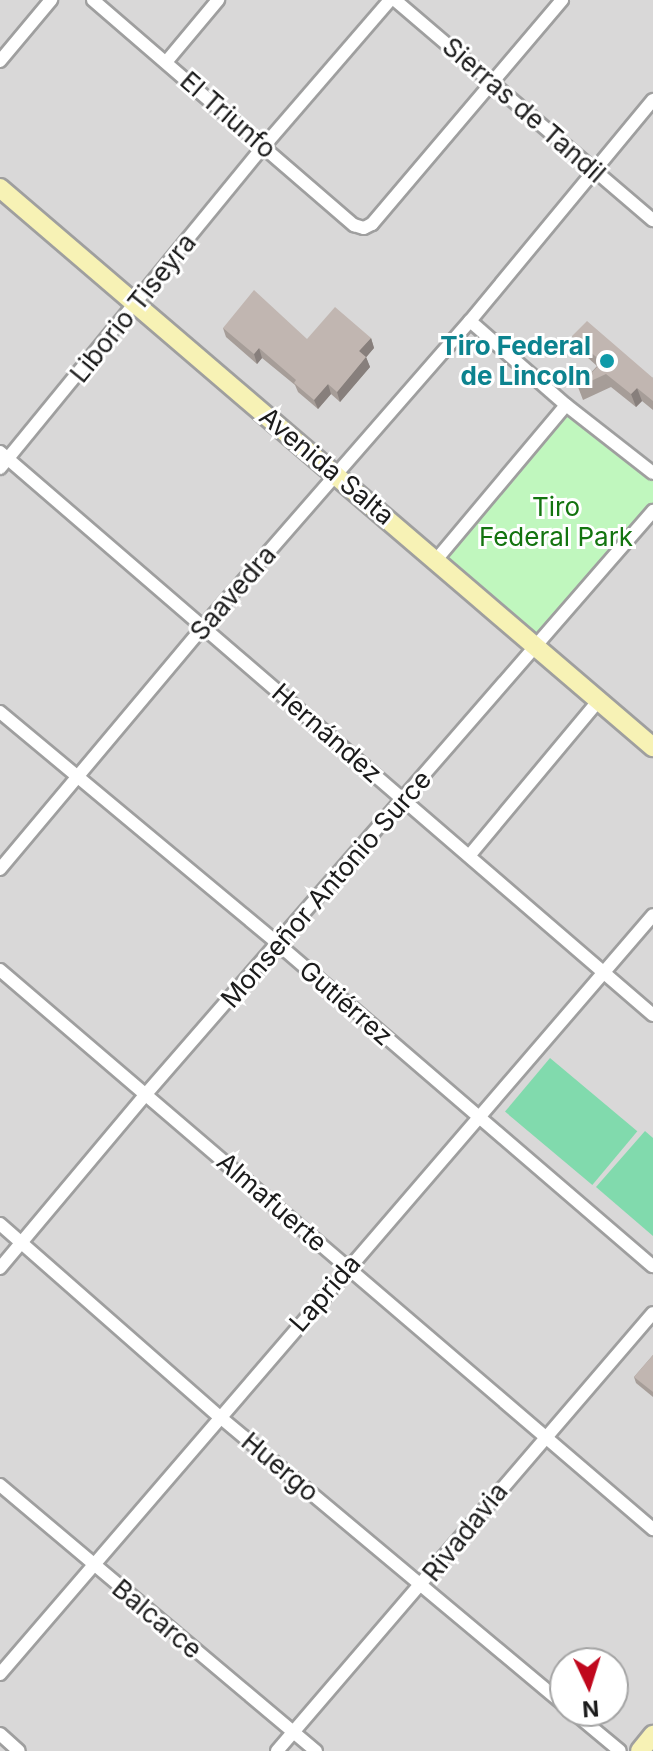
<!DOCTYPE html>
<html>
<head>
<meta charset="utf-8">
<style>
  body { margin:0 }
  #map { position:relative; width:653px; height:1751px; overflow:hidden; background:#ede7e1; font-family:Inter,sans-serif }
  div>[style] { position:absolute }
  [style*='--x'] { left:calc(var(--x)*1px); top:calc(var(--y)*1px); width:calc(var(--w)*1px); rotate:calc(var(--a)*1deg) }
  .residential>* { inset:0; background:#d9d8d8 }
  .park>* { inset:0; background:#c0f7be }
  .pitch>* { inset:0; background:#81daad; transform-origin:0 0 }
  .roads { filter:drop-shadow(2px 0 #9f9f9f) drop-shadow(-2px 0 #9f9f9f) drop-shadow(0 2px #9f9f9f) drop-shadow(0 -2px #9f9f9f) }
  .minor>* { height:12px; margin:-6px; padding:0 6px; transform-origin:6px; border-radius:6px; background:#fff }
  .secondary>* { height:18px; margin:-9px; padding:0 9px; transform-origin:9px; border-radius:9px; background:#f7f2b5 }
  .wall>* { inset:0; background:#a69d98 }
  .shaded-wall>* { inset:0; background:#877f7c }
  .building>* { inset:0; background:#c1b6b1 }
  .dots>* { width:22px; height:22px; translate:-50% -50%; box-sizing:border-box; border:4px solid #fff; border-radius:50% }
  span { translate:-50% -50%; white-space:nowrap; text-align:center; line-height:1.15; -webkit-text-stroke:6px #fff; paint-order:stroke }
  .street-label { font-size:26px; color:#1b1b1b }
  .culture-label { font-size:26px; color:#0d838f; font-weight:700 }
  .right { translate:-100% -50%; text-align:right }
  .park-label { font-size:26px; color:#13740f }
  .north { position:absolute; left:549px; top:1647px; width:80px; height:80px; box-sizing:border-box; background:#fff; border:2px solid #a4a4a4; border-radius:50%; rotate:176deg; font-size:22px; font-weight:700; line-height:32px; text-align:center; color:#1b1b1b }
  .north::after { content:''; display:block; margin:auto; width:28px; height:36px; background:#c0071d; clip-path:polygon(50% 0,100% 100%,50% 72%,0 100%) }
</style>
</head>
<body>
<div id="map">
  <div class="residential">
    <div style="clip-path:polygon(evenodd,0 0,653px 0,653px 1751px,0 1751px,0 0,565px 1663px,613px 1663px,613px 1711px,565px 1711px,565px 1663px)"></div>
  </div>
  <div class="park">
    <div style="clip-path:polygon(566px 405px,653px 473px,653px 511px,538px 646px,436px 560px)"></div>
  </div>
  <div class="pitch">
    <div style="left:550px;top:1058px;width:114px;height:70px;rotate:40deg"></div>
    <div style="clip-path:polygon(645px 1131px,653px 1138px,653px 1236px,596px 1187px)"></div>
  </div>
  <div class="roads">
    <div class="minor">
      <div style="--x:93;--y:0;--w:345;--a:40.8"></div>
      <div style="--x:354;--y:225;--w:10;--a:17"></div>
      <div style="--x:364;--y:228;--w:9;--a:-27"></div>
      <div style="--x:372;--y:224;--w:294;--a:-49.7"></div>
      <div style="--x:395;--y:0;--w:339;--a:40.5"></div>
      <div style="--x:0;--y:61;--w:80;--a:-50.1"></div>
      <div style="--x:167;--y:61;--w:80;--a:-50.1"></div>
      <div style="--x:470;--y:321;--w:128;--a:41.2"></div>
      <div style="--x:566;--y:405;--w:110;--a:38"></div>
      <div style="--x:0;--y:452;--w:862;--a:40.77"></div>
      <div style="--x:0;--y:468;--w:416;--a:-50.7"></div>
      <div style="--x:264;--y:146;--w:193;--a:-49.2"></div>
      <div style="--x:436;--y:560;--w:202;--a:-50"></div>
      <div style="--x:0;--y:712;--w:362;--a:39.8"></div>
      <div style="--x:278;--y:944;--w:494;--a:40.7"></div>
      <div style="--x:469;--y:856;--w:202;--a:-50.2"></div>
      <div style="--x:0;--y:869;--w:316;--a:-50"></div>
      <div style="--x:203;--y:627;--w:406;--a:-48.9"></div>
      <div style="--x:470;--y:321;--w:287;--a:-50.4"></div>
      <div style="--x:0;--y:970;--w:860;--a:40.57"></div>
      <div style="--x:0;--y:1224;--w:293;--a:41.3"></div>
      <div style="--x:220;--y:1417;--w:449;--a:39.9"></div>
      <div style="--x:0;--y:1268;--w:227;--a:-50"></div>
      <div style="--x:146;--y:1094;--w:773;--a:-48.99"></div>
      <div style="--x:0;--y:1485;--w:413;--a:40.1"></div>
      <div style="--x:0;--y:1674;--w:1001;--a:-49.29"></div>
      <div style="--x:572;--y:1711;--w:62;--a:39.8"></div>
      <div style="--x:0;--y:1734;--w:25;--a:42"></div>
      <div style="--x:277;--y:1751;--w:577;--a:-49.36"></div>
    </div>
    <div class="secondary">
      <div style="--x:0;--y:188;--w:860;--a:40.57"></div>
      <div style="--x:640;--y:1751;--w:21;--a:-51"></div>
    </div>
  </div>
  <div class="wall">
    <div style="clip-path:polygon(223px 328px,307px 339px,371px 338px,374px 348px,366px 357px,370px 367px,340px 402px,331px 394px,318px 409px,298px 392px,295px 385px,262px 358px,257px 364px,226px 337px)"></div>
    <div style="clip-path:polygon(572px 336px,653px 378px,653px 410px,642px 401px,636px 407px,611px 387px,583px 400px,578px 387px,597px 366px,577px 348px)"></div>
    <div style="clip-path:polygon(653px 1355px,653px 1397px,636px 1383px,634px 1377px)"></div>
  </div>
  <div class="shaded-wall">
    <div style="clip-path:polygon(371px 338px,374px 348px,363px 361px,359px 351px)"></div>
    <div style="clip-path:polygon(259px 348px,262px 358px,257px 364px,254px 354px)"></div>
    <div style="clip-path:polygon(366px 357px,370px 367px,340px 402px,337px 392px)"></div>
    <div style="clip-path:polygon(328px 384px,331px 394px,318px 409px,314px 400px)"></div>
    <div style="clip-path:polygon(637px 388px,642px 401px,636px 407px,631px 394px)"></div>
  </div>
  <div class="building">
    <div style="clip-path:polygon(254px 290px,307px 339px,335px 307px,371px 338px,359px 351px,366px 357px,337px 392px,328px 384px,314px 400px,294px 383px,296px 380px,259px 348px,254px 354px,223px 328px)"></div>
    <div style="clip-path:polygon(587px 321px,653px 378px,653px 401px,637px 388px,631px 394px,606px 374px,578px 387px,602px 362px,572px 336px)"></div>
    <div style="clip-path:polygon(653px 1355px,653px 1392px,634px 1377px)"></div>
  </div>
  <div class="dots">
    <div style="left:607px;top:361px;background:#0f9aa8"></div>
  </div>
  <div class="street-label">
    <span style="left:524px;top:110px;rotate:41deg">Sierras de Tandil</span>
    <span style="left:228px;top:115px;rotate:41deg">El Triunfo</span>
    <span style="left:133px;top:308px;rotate:-51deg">Liborio Tiseyra</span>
    <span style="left:327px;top:466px;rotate:40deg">Avenida Salta</span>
    <span style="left:233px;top:593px;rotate:-49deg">Saavedra</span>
    <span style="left:327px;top:733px;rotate:41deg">Hernández</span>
    <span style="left:326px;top:889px;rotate:-49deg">Monseñor Antonio Surce</span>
    <span style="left:346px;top:1003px;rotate:41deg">Gutiérrez</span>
    <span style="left:272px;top:1202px;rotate:41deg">Almafuerte</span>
    <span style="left:325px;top:1293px;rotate:-49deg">Laprida</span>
    <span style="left:280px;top:1467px;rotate:40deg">Huergo</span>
    <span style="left:465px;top:1532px;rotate:-51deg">Rivadavia</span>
    <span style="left:157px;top:1619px;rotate:40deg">Balcarce</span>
  </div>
  <div class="culture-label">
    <span class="right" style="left:591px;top:361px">Tiro Federal<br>de Lincoln</span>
  </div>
  <div class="park-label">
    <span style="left:556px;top:522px">Tiro<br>Federal Park</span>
  </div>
  <div class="north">N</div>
</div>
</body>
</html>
